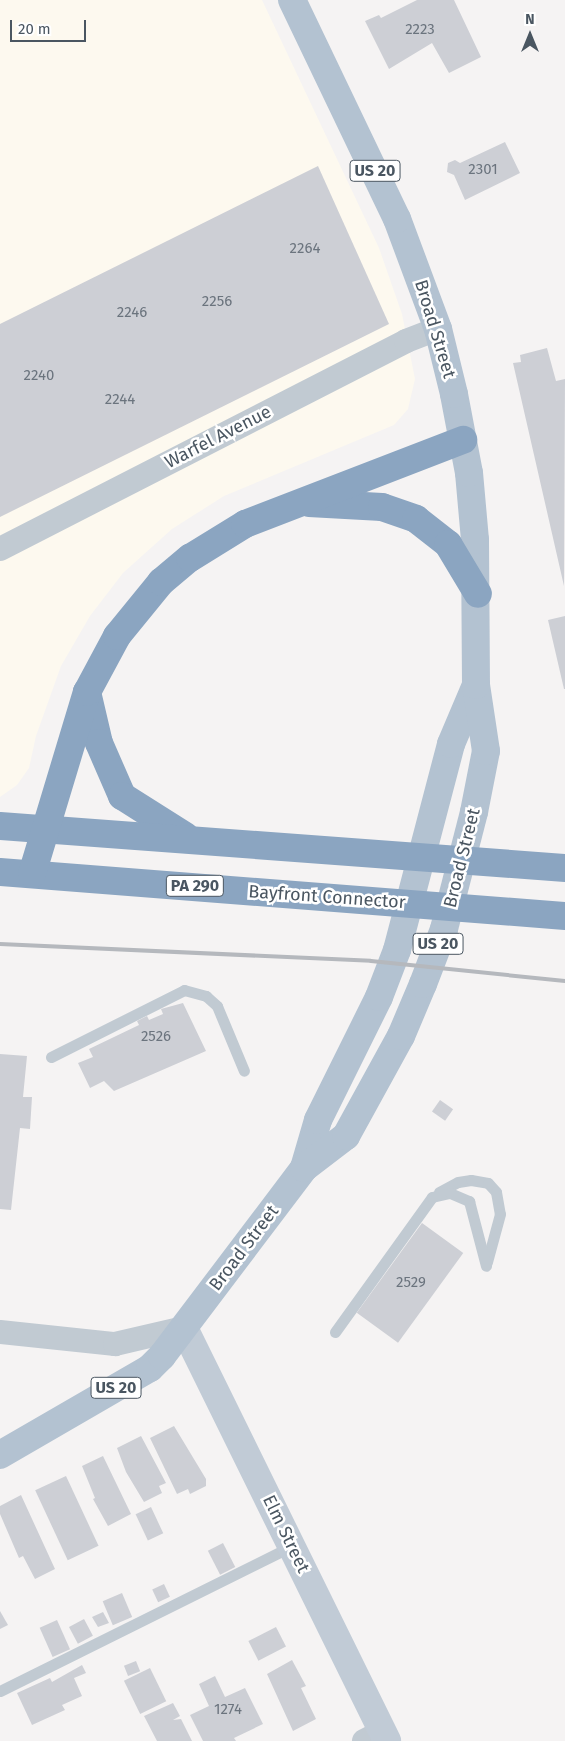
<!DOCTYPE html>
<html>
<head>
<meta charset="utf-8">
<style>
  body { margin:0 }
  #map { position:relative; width:565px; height:1741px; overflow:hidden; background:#f5f3f3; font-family:"Fira Sans",sans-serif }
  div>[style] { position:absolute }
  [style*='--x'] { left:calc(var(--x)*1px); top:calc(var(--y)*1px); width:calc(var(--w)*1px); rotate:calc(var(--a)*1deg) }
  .commercial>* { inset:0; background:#fdf9ef }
  .building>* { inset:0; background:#cdcfd5; transform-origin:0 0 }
  .lane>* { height:11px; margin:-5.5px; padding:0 5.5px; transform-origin:5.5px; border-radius:5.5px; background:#c1cad2 }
  .street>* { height:24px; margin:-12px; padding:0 12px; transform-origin:12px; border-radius:12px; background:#c1cad2 }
  .secondary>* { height:28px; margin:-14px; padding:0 14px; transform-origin:14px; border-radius:14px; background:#c1cbd6 }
  .primary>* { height:28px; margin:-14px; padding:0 14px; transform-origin:14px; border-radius:14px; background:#b3c2d1 }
  .highway>* { height:28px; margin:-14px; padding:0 14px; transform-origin:14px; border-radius:14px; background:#8ba5c1 }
  .rail>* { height:4px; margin:-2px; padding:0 2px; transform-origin:2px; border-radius:2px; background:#b5b8bd }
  span { translate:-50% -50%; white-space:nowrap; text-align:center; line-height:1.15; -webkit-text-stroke:5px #fff; paint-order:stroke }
  .number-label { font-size:15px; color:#6b747e }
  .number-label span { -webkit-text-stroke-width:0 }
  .shield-label span { padding:1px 4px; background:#fff; border:1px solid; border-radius:4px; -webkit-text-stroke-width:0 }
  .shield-label { font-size:16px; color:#4a5661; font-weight:700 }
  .street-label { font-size:18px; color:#4a5661 }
  .north { position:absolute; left:505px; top:10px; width:50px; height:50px; -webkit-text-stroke:4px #fff; paint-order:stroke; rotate:0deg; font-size:14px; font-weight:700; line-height:20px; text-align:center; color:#4a5661 }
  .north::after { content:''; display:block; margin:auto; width:18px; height:22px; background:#4a5661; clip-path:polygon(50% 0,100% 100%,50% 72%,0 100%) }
  .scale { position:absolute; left:10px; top:20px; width:76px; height:22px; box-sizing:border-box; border:2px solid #4a5661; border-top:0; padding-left:6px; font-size:15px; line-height:18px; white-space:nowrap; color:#4a5661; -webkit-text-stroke:4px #fff; paint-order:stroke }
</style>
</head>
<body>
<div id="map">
  <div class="commercial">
    <div style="clip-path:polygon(0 0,262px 0,379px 248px,402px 314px,415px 379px,408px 409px,394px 425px,224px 496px,172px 529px,123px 573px,90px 616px,61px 666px,36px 736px,29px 768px,17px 785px,0 797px)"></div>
  </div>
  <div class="building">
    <div style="clip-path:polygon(417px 0,454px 0,481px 57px,449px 73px,432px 43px,389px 69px,365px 21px,379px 15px,381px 18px)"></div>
    <div style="clip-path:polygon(505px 142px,520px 173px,465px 200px,454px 175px,447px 172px,448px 163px,455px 160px,460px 163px)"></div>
    <div style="clip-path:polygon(318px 166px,389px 324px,0 517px,0 324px)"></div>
    <div style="clip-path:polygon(547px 348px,556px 381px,565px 379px,564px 586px,513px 363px,521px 362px,520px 355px)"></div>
    <div style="clip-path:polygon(565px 616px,565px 689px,564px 689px,548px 620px)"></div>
    <div style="clip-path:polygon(183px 1003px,206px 1051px,114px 1091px,104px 1081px,90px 1088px,78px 1063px,93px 1057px,89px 1049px,139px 1025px,137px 1021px,147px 1016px,149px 1020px,163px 1014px,161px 1009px)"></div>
    <div style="clip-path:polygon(0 1054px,27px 1056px,23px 1097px,32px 1097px,30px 1129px,20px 1128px,11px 1210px,0 1209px)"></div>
    <div style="left:440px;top:1100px;width:16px;height:14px;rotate:35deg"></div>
    <div style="left:422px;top:1223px;width:51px;height:111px;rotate:36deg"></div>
    <div style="clip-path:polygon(174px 1426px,206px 1479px,206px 1486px,190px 1494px,188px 1489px,177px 1494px,150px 1438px)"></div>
    <div style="clip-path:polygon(141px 1436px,166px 1483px,159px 1486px,162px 1493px,144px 1502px,126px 1472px,117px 1448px)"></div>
    <div style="clip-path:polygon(103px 1456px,131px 1514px,108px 1526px,93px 1499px,95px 1498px,82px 1466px)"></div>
    <div style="left:66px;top:1476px;width:77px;height:34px;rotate:65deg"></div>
    <div style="clip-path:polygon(21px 1495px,55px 1569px,35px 1579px,23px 1556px,19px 1558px,0 1514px,0 1506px)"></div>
    <div style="left:151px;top:1507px;width:29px;height:17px;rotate:65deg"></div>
    <div style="left:223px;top:1543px;width:27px;height:17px;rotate:63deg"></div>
    <div style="left:164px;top:1584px;width:14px;height:13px;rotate:65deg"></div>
    <div style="left:122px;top:1593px;width:26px;height:21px;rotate:67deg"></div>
    <div style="clip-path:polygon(0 1611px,8px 1625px,0 1629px)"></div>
    <div style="clip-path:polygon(103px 1612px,109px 1623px,98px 1627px,92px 1617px)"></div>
    <div style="left:84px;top:1619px;width:19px;height:17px;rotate:62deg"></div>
    <div style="left:57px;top:1620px;width:32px;height:19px;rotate:66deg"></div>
    <div style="left:276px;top:1627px;width:22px;height:31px;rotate:63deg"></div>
    <div style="clip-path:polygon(292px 1660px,306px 1686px,301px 1688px,316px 1719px,293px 1731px,267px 1674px)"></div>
    <div style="left:136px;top:1661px;width:11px;height:13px;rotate:68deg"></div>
    <div style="clip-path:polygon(82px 1665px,86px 1673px,74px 1678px,82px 1696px,62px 1705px,65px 1710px,32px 1725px,17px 1693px,50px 1678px,52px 1682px)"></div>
    <div style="left:150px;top:1668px;width:37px;height:29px;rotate:64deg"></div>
    <div style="clip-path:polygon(215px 1676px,225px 1697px,245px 1688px,263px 1724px,234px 1738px,236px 1741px,203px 1741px,190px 1715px,209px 1706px,199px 1684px)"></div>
    <div style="clip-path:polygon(173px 1703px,180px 1716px,173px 1720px,181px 1719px,192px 1741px,157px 1741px,144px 1716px)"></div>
  </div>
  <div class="lane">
    <div style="--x:51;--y:1057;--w:149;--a:-26.7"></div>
    <div style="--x:184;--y:990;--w:23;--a:15"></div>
    <div style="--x:206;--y:996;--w:15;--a:42"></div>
    <div style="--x:217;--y:1006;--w:70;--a:67.4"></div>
    <div style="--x:439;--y:1192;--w:21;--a:-28"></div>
    <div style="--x:458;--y:1182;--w:13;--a:-9"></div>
    <div style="--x:471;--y:1180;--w:17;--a:10"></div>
    <div style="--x:488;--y:1183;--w:12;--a:48"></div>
    <div style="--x:496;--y:1192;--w:22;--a:80"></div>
    <div style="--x:500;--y:1214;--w:50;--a:105.2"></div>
    <div style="--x:335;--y:1332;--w:166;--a:-54.3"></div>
    <div style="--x:432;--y:1197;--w:18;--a:-13"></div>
    <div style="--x:450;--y:1193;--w:21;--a:23"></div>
    <div style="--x:469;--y:1201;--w:67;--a:75.3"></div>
    <div style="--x:0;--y:1691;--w:326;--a:-26.4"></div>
  </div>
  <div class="street">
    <div style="--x:0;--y:549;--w:456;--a:-27.1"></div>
    <div style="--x:406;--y:341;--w:34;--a:-21"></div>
    <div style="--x:0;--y:1332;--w:116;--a:6"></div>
    <div style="--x:115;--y:1344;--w:71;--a:-13.1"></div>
    <div style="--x:364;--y:1741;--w:20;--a:-27"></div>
  </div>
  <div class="secondary">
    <div style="--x:184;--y:1328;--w:460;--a:63.8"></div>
  </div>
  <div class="primary">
    <div style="--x:304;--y:1168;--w:50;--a:-73.7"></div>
    <div style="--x:318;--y:1120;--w:137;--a:-63.6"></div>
    <div style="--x:379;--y:997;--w:50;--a:-69"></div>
    <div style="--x:397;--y:950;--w:213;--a:-75.3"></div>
    <div style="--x:451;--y:744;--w:64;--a:-67"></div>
    <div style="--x:0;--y:1455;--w:173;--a:-30.1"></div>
    <div style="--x:150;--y:1368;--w:17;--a:-45"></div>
    <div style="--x:162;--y:1356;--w:236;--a:-52.9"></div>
    <div style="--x:304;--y:1168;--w:53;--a:-37.3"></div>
    <div style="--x:346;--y:1136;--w:114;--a:-61.2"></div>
    <div style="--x:401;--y:1036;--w:56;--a:-67.1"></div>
    <div style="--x:423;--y:984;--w:59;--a:-69.1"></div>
    <div style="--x:444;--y:929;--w:121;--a:-75.6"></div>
    <div style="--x:474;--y:812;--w:62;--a:-78.9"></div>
    <div style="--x:486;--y:751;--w:67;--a:-98.6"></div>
    <div style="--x:476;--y:685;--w:145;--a:-90.4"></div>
    <div style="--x:475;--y:540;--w:67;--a:-95.1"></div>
    <div style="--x:469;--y:473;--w:80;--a:-100.8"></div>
    <div style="--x:454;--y:394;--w:67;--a:-103.8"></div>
    <div style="--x:438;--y:329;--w:117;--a:-110.4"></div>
    <div style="--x:397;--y:219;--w:243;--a:-115.6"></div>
  </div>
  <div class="highway">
    <div style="--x:309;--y:503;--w:73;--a:3.1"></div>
    <div style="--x:382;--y:507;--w:36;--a:19"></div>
    <div style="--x:416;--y:519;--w:41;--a:38"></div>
    <div style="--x:448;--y:544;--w:58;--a:59"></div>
    <div style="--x:87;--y:692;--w:52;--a:76.8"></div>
    <div style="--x:99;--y:743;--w:58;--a:66.5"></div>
    <div style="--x:122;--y:796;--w:75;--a:32.4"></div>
    <div style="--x:0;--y:826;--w:567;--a:4.25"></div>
    <div style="--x:0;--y:872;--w:567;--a:4.45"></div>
    <div style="--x:32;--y:874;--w:190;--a:-73.2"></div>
    <div style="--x:87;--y:692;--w:64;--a:-61.8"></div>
    <div style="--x:117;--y:636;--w:70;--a:-50.8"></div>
    <div style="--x:161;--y:582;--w:38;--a:-40"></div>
    <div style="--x:190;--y:558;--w:65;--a:-31.7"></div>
    <div style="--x:245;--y:524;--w:234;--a:-21.1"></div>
  </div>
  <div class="rail">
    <div style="--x:0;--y:944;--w:371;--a:2.6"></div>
    <div style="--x:371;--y:961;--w:195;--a:5.9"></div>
  </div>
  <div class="number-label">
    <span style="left:420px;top:30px">2223</span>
    <span style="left:483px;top:170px">2301</span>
    <span style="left:305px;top:249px">2264</span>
    <span style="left:217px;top:302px">2256</span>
    <span style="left:132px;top:313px">2246</span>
    <span style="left:39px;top:376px">2240</span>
    <span style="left:120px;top:400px">2244</span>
    <span style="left:156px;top:1037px">2526</span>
    <span style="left:411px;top:1283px">2529</span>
    <span style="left:228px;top:1710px">1274</span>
  </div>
  <div class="shield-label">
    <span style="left:375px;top:171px">US 20</span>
    <span style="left:195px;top:886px">PA 290</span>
    <span style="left:438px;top:944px">US 20</span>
    <span style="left:116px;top:1388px">US 20</span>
  </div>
  <div class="street-label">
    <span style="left:435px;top:329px;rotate:73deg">Broad Street</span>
    <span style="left:218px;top:437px;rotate:-27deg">Warfel Avenue</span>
    <span style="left:462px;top:858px;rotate:-76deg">Broad Street</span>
    <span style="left:327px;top:897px;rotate:4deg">Bayfront Connector</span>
    <span style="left:244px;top:1248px;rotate:-53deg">Broad Street</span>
    <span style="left:286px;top:1534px;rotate:64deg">Elm Street</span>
  </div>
  <div class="north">N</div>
  <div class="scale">20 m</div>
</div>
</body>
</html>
